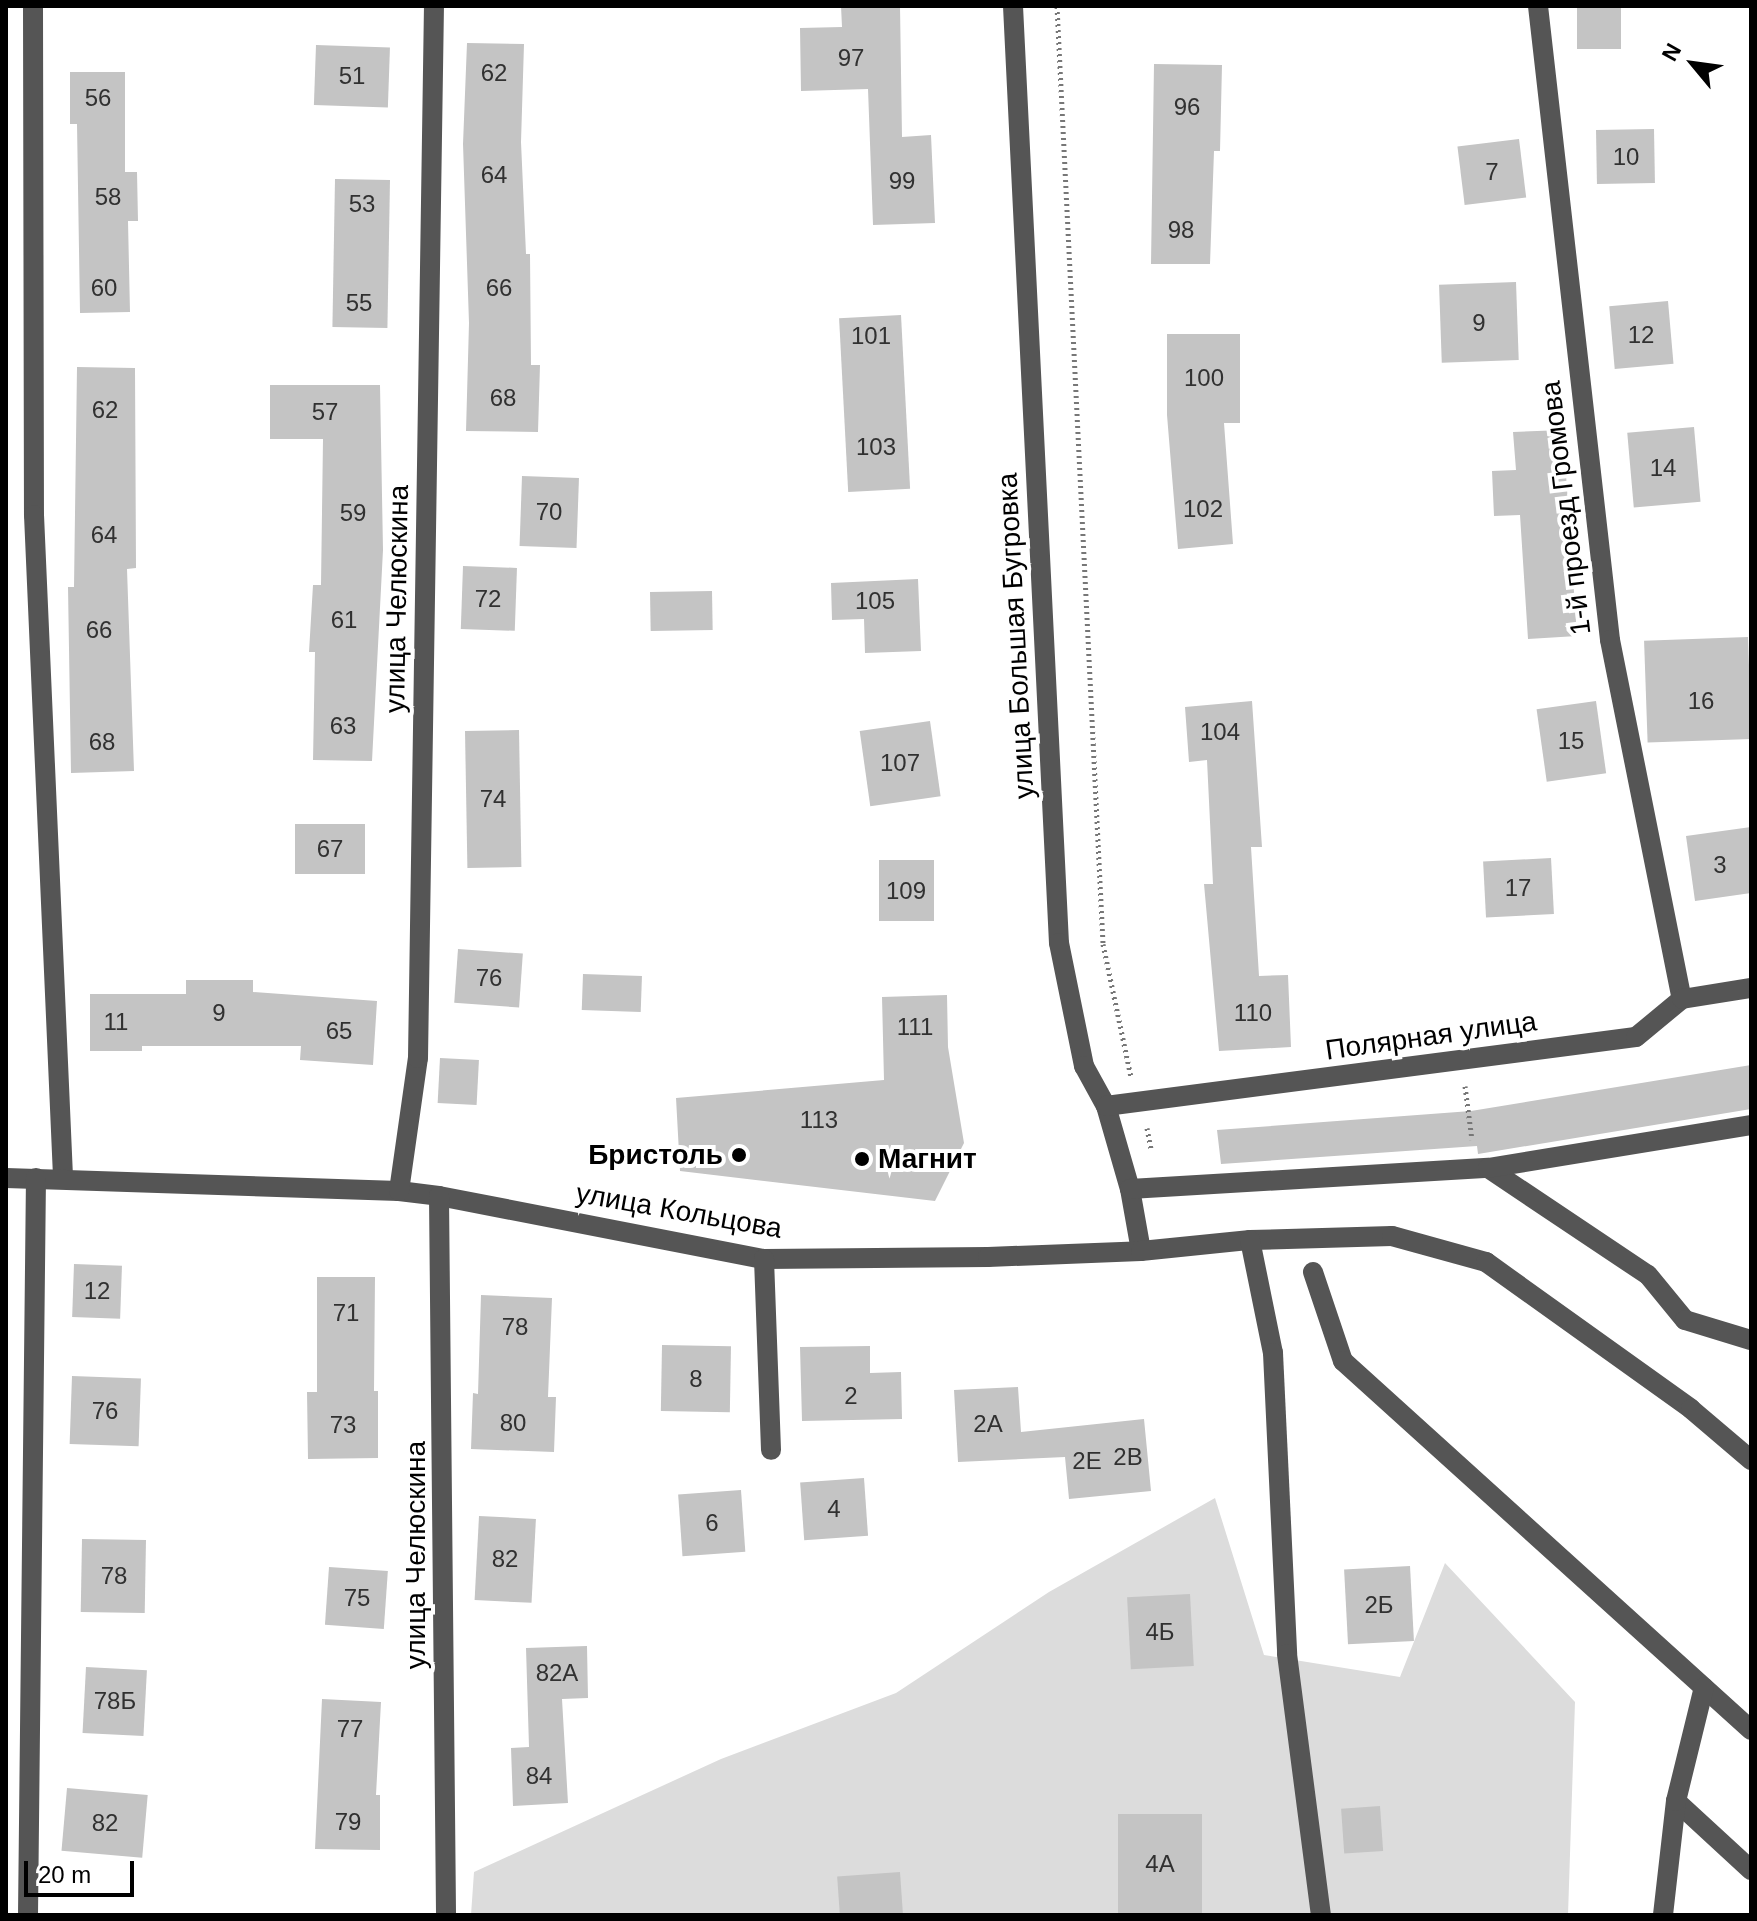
<!DOCTYPE html>
<html>
<head>
<meta charset="utf-8">
<style>
  body { margin:0 }
  #map { position:relative; width:1757px; height:1921px; overflow:hidden; background:#fff; font-family:Helvetica,sans-serif }
  div>[style] { position:absolute }
  [style*='--x'] { left:calc(var(--x)*1px); top:calc(var(--y)*1px); width:calc(var(--w)*1px); rotate:calc(var(--a)*1deg) }
  .green>* { inset:0; background:#dcdcdc }
  .building>* { inset:0; background:#c4c4c4; transform-origin:0 0 }
  .path>* { height:5px; margin-top:-2.5px; transform-origin:0; background:repeating-linear-gradient(90deg,#777 0 2px,transparent 0 6px) }
  .minor>* { height:20px; margin:-10px; padding:0 10px; transform-origin:10px; border-radius:10px; background:#555 }
  .dots>* { width:22px; height:22px; translate:-50% -50%; box-sizing:border-box; border:4px solid #fff; border-radius:50% }
  span { translate:-50% -50%; white-space:nowrap; text-align:center; line-height:1.15; -webkit-text-stroke:8px #fff; paint-order:stroke }
  .number-label { font-size:24px; color:#313131 }
  .number-label span { -webkit-text-stroke-width:0 }
  .street-label { font-size:28px; color:#000 }
  .poi-label { font-size:28px; color:#000; font-weight:700 }
  .right { translate:-100% -50%; text-align:right }
  .left { translate:0 -50%; text-align:left }
  .frame { position:absolute; inset:0; border:8px solid #000; pointer-events:none }
  .north { position:absolute; left:1653px; top:24px; width:80px; height:80px; -webkit-text-stroke:6px #fff; paint-order:stroke; rotate:299deg; font-size:22px; font-weight:700; line-height:32px; text-align:center; color:#000 }
  .north::after { content:''; display:block; margin:auto; width:28px; height:36px; background:#000; clip-path:polygon(50% 0,100% 100%,50% 72%,0 100%) }
  .scale { position:absolute; left:24px; top:1861px; width:110px; height:36px; box-sizing:border-box; border:4px solid #000; border-top:0; padding-left:10px; font-size:24px; line-height:28px; white-space:nowrap; color:#000; -webkit-text-stroke:6px #fff; paint-order:stroke }
</style>
</head>
<body>
<div id="map">
  <div class="green">
    <div style="clip-path:polygon(1215px 1498px,1264px 1655px,1400px 1677px,1445px 1563px,1575px 1702px,1568px 1915px,471px 1915px,474px 1872px,721px 1759px,896px 1693px,1049px 1592px)"></div>
  </div>
  <div class="building">
    <div style="clip-path:polygon(841px 6px,900px 6px,902px 137px,931px 135px,935px 223px,873px 225px,868px 89px,801px 91px,800px 28px,842px 27px)"></div>
    <div style="left:1577px;top:6px;width:44px;height:43px"></div>
    <div style="clip-path:polygon(467px 43px,524px 44px,521px 142px,526px 254px,530px 254px,531px 365px,540px 365px,538px 432px,466px 431px,469px 323px,463px 144px)"></div>
    <div style="left:316px;top:45px;width:74px;height:60px;rotate:2deg"></div>
    <div style="clip-path:polygon(1154px 64px,1222px 65px,1220px 151px,1214px 151px,1210px 264px,1151px 264px)"></div>
    <div style="clip-path:polygon(70px 72px,125px 72px,125px 172px,137px 172px,138px 221px,128px 221px,130px 312px,80px 313px,77px 124px,70px 124px)"></div>
    <div style="left:1654px;top:129px;width:54px;height:58px;rotate:89deg"></div>
    <div style="left:1519px;top:139px;width:59px;height:62px;rotate:83deg"></div>
    <div style="left:335px;top:179px;width:55px;height:148px;rotate:1deg"></div>
    <div style="left:1516px;top:282px;width:78px;height:77px;rotate:88deg"></div>
    <div style="left:1668px;top:301px;width:63px;height:59px;rotate:85deg"></div>
    <div style="left:901px;top:315px;width:174px;height:62px;rotate:87deg"></div>
    <div style="clip-path:polygon(1167px 334px,1240px 334px,1240px 423px,1224px 423px,1233px 544px,1178px 549px,1167px 415px)"></div>
    <div style="clip-path:polygon(77px 367px,135px 368px,136px 568px,127px 569px,134px 771px,71px 773px,68px 587px,74px 587px)"></div>
    <div style="clip-path:polygon(270px 385px,380px 385px,383px 550px,372px 761px,313px 760px,315px 652px,309px 652px,313px 585px,321px 585px,323px 439px,270px 439px)"></div>
    <div style="left:1694px;top:427px;width:75px;height:67px;rotate:85deg"></div>
    <div style="clip-path:polygon(1563px 430px,1577px 636px,1528px 639px,1520px 515px,1494px 516px,1492px 471px,1516px 470px,1513px 432px)"></div>
    <div style="left:522px;top:476px;width:57px;height:70px;rotate:2deg"></div>
    <div style="left:463px;top:566px;width:54px;height:63px;rotate:2deg"></div>
    <div style="clip-path:polygon(918px 579px,921px 651px,865px 653px,864px 619px,832px 620px,831px 583px)"></div>
    <div style="left:712px;top:591px;width:39px;height:62px;rotate:89deg"></div>
    <div style="left:1748px;top:637px;width:102px;height:104px;rotate:88deg"></div>
    <div style="clip-path:polygon(1252px 701px,1262px 847px,1251px 847px,1259px 976px,1288px 975px,1291px 1047px,1219px 1051px,1204px 884px,1213px 884px,1207px 760px,1189px 762px,1185px 707px)"></div>
    <div style="left:1596px;top:701px;width:73px;height:60px;rotate:82deg"></div>
    <div style="left:930px;top:721px;width:76px;height:71px;rotate:82deg"></div>
    <div style="left:519px;top:730px;width:137px;height:54px;rotate:89deg"></div>
    <div style="left:295px;top:824px;width:70px;height:50px"></div>
    <div style="clip-path:polygon(1751px 827px,1751px 893px,1695px 901px,1686px 836px)"></div>
    <div style="left:1551px;top:858px;width:56px;height:68px;rotate:87deg"></div>
    <div style="left:879px;top:860px;width:55px;height:61px"></div>
    <div style="left:458px;top:949px;width:65px;height:54px;rotate:4deg"></div>
    <div style="left:583px;top:974px;width:59px;height:36px;rotate:2deg"></div>
    <div style="clip-path:polygon(186px 980px,253px 980px,253px 992px,377px 1001px,373px 1065px,300px 1060px,301px 1046px,142px 1046px,142px 1051px,90px 1051px,90px 994px,186px 994px)"></div>
    <div style="clip-path:polygon(947px 995px,948px 1047px,964px 1143px,935px 1201px,680px 1171px,676px 1098px,884px 1080px,882px 997px)"></div>
    <div style="left:440px;top:1058px;width:39px;height:45px;rotate:3deg"></div>
    <div style="clip-path:polygon(1751px 1065px,1751px 1109px,1478px 1154px,1477px 1146px,1221px 1164px,1217px 1130px,1471px 1111px)"></div>
    <div style="left:74px;top:1264px;width:48px;height:53px;rotate:2deg"></div>
    <div style="clip-path:polygon(317px 1277px,375px 1277px,374px 1391px,378px 1391px,378px 1458px,308px 1459px,307px 1392px,317px 1392px)"></div>
    <div style="clip-path:polygon(481px 1295px,552px 1298px,548px 1397px,556px 1397px,554px 1452px,471px 1449px,473px 1393px,478px 1394px)"></div>
    <div style="left:662px;top:1345px;width:69px;height:66px;rotate:1deg"></div>
    <div style="clip-path:polygon(870px 1346px,870px 1373px,901px 1372px,902px 1419px,802px 1421px,800px 1347px)"></div>
    <div style="left:72px;top:1376px;width:69px;height:68px;rotate:2deg"></div>
    <div style="clip-path:polygon(1018px 1387px,1021px 1432px,1144px 1419px,1151px 1491px,1069px 1499px,1065px 1457px,958px 1462px,954px 1390px)"></div>
    <div style="left:864px;top:1478px;width:58px;height:64px;rotate:86deg"></div>
    <div style="left:741px;top:1490px;width:62px;height:63px;rotate:86deg"></div>
    <div style="left:479px;top:1516px;width:57px;height:84px;rotate:3deg"></div>
    <div style="left:82px;top:1539px;width:64px;height:73px;rotate:1deg"></div>
    <div style="left:1410px;top:1566px;width:75px;height:66px;rotate:87deg"></div>
    <div style="left:329px;top:1567px;width:59px;height:58px;rotate:4deg"></div>
    <div style="left:1190px;top:1594px;width:72px;height:63px;rotate:87deg"></div>
    <div style="clip-path:polygon(587px 1646px,588px 1698px,562px 1699px,568px 1803px,513px 1806px,511px 1748px,529px 1747px,526px 1648px)"></div>
    <div style="left:86px;top:1667px;width:61px;height:66px;rotate:3deg"></div>
    <div style="clip-path:polygon(322px 1699px,381px 1702px,376px 1795px,380px 1795px,380px 1850px,315px 1849px)"></div>
    <div style="left:67px;top:1788px;width:81px;height:63px;rotate:5deg"></div>
    <div style="left:1380px;top:1806px;width:45px;height:39px;rotate:86deg"></div>
    <div style="left:1118px;top:1814px;width:84px;height:100px"></div>
    <div style="left:900px;top:1872px;width:43px;height:63px;rotate:86deg"></div>
  </div>
  <div class="path">
    <div style="--x:1057;--y:6;--w:939;--a:87.19"></div>
    <div style="--x:1103;--y:944;--w:136;--a:78.1"></div>
    <div style="--x:1465;--y:1086;--w:54;--a:82.6"></div>
    <div style="--x:1147;--y:1128;--w:21;--a:79"></div>
  </div>
  <div class="minor">
    <div style="--x:33;--y:6;--w:509;--a:89.89"></div>
    <div style="--x:34;--y:515;--w:663;--a:87.49"></div>
    <div style="--x:1013;--y:6;--w:938;--a:87.19"></div>
    <div style="--x:1059;--y:943;--w:126;--a:78.5"></div>
    <div style="--x:1084;--y:1066;--w:46;--a:61.2"></div>
    <div style="--x:1106;--y:1106;--w:86;--a:73.9"></div>
    <div style="--x:1130;--y:1189;--w:63;--a:79.9"></div>
    <div style="--x:1538;--y:6;--w:638;--a:83.52"></div>
    <div style="--x:1610;--y:640;--w:366;--a:78.7"></div>
    <div style="--x:1106;--y:1106;--w:534;--a:-7.42"></div>
    <div style="--x:1636;--y:1037;--w:60;--a:-39.6"></div>
    <div style="--x:1682;--y:999;--w:70;--a:-9.1"></div>
    <div style="--x:1488;--y:1168;--w:192;--a:33.8"></div>
    <div style="--x:1648;--y:1275;--w:58;--a:50.6"></div>
    <div style="--x:1685;--y:1320;--w:69;--a:16.9"></div>
    <div style="--x:6;--y:1178;--w:393;--a:1.9"></div>
    <div style="--x:399;--y:1191;--w:40;--a:7.1"></div>
    <div style="--x:439;--y:1196;--w:331;--a:11"></div>
    <div style="--x:764;--y:1259;--w:224;--a:-0.5"></div>
    <div style="--x:988;--y:1257;--w:153;--a:-2.2"></div>
    <div style="--x:1141;--y:1251;--w:110;--a:-5.8"></div>
    <div style="--x:1250;--y:1240;--w:142;--a:-1.6"></div>
    <div style="--x:1392;--y:1236;--w:98;--a:15.5"></div>
    <div style="--x:1486;--y:1262;--w:252;--a:35.6"></div>
    <div style="--x:1691;--y:1409;--w:79;--a:40.4"></div>
    <div style="--x:1130;--y:1189;--w:359;--a:-3.4"></div>
    <div style="--x:1488;--y:1168;--w:266;--a:-9.3"></div>
    <div style="--x:399;--y:1191;--w:134;--a:-81.9"></div>
    <div style="--x:418;--y:1058;--w:1052;--a:-89.13"></div>
    <div style="--x:439;--y:1196;--w:719;--a:89.44"></div>
    <div style="--x:1250;--y:1240;--w:115;--a:78.5"></div>
    <div style="--x:1273;--y:1353;--w:301;--a:87.3"></div>
    <div style="--x:1287;--y:1654;--w:263;--a:82.6"></div>
    <div style="--x:764;--y:1259;--w:191;--a:87.9"></div>
    <div style="--x:1313;--y:1272;--w:94;--a:71.4"></div>
    <div style="--x:1343;--y:1361;--w:550;--a:42.13"></div>
    <div style="--x:1676;--y:1801;--w:102;--a:42.6"></div>
    <div style="--x:28;--y:1915;--w:737;--a:-89.38"></div>
    <div style="--x:1663;--y:1915;--w:115;--a:-83.5"></div>
    <div style="--x:1676;--y:1801;--w:117;--a:-76.2"></div>
  </div>
  <div class="dots">
    <div style="left:739px;top:1155px;background:#000"></div>
    <div style="left:862px;top:1159px;background:#000"></div>
  </div>
  <div class="number-label">
    <span style="left:851px;top:58px">97</span>
    <span style="left:494px;top:73px">62</span>
    <span style="left:352px;top:76px">51</span>
    <span style="left:98px;top:98px">56</span>
    <span style="left:1187px;top:107px">96</span>
    <span style="left:1626px;top:157px">10</span>
    <span style="left:1492px;top:172px">7</span>
    <span style="left:494px;top:175px">64</span>
    <span style="left:902px;top:181px">99</span>
    <span style="left:108px;top:197px">58</span>
    <span style="left:362px;top:204px">53</span>
    <span style="left:1181px;top:230px">98</span>
    <span style="left:104px;top:288px">60</span>
    <span style="left:499px;top:288px">66</span>
    <span style="left:359px;top:303px">55</span>
    <span style="left:1479px;top:323px">9</span>
    <span style="left:1641px;top:335px">12</span>
    <span style="left:871px;top:336px">101</span>
    <span style="left:1204px;top:378px">100</span>
    <span style="left:503px;top:398px">68</span>
    <span style="left:105px;top:410px">62</span>
    <span style="left:325px;top:412px">57</span>
    <span style="left:876px;top:447px">103</span>
    <span style="left:1663px;top:468px">14</span>
    <span style="left:1203px;top:509px">102</span>
    <span style="left:549px;top:512px">70</span>
    <span style="left:353px;top:513px">59</span>
    <span style="left:104px;top:535px">64</span>
    <span style="left:488px;top:599px">72</span>
    <span style="left:875px;top:601px">105</span>
    <span style="left:344px;top:620px">61</span>
    <span style="left:99px;top:630px">66</span>
    <span style="left:1701px;top:701px">16</span>
    <span style="left:343px;top:726px">63</span>
    <span style="left:1220px;top:732px">104</span>
    <span style="left:1571px;top:741px">15</span>
    <span style="left:102px;top:742px">68</span>
    <span style="left:900px;top:763px">107</span>
    <span style="left:493px;top:799px">74</span>
    <span style="left:330px;top:849px">67</span>
    <span style="left:1720px;top:865px">3</span>
    <span style="left:1518px;top:888px">17</span>
    <span style="left:906px;top:891px">109</span>
    <span style="left:489px;top:978px">76</span>
    <span style="left:219px;top:1013px">9</span>
    <span style="left:1253px;top:1013px">110</span>
    <span style="left:116px;top:1022px">11</span>
    <span style="left:915px;top:1027px">111</span>
    <span style="left:339px;top:1031px">65</span>
    <span style="left:819px;top:1120px">113</span>
    <span style="left:97px;top:1291px">12</span>
    <span style="left:346px;top:1313px">71</span>
    <span style="left:515px;top:1327px">78</span>
    <span style="left:696px;top:1379px">8</span>
    <span style="left:851px;top:1396px">2</span>
    <span style="left:105px;top:1411px">76</span>
    <span style="left:513px;top:1423px">80</span>
    <span style="left:988px;top:1424px">2А</span>
    <span style="left:343px;top:1425px">73</span>
    <span style="left:1128px;top:1457px">2В</span>
    <span style="left:1087px;top:1461px">2Е</span>
    <span style="left:834px;top:1509px">4</span>
    <span style="left:712px;top:1523px">6</span>
    <span style="left:505px;top:1559px">82</span>
    <span style="left:114px;top:1576px">78</span>
    <span style="left:357px;top:1598px">75</span>
    <span style="left:1379px;top:1605px">2Б</span>
    <span style="left:1160px;top:1632px">4Б</span>
    <span style="left:557px;top:1673px">82А</span>
    <span style="left:115px;top:1701px">78Б</span>
    <span style="left:350px;top:1729px">77</span>
    <span style="left:539px;top:1776px">84</span>
    <span style="left:348px;top:1822px">79</span>
    <span style="left:105px;top:1823px">82</span>
    <span style="left:1160px;top:1864px">4А</span>
  </div>
  <div class="street-label">
    <span style="left:1566px;top:508px;rotate:-97deg">1-й проезд Громова</span>
    <span style="left:397px;top:599px;rotate:-89deg">улица Челюскина</span>
    <span style="left:1016px;top:636px;rotate:-93deg">улица Большая Бугровка</span>
    <span style="left:1431px;top:1036px;rotate:-8deg">Полярная улица</span>
    <span style="left:679px;top:1211px;rotate:10deg">улица Кольцова</span>
    <span style="left:416px;top:1555px;rotate:-90deg">улица Челюскина</span>
  </div>
  <div class="poi-label">
    <span class="right" style="left:723px;top:1155px">Бристоль</span>
    <span class="left" style="left:878px;top:1159px">Магнит</span>
  </div>
  <div class="frame"></div>
  <div class="north">N</div>
  <div class="scale">20 m</div>
</div>
</body>
</html>
